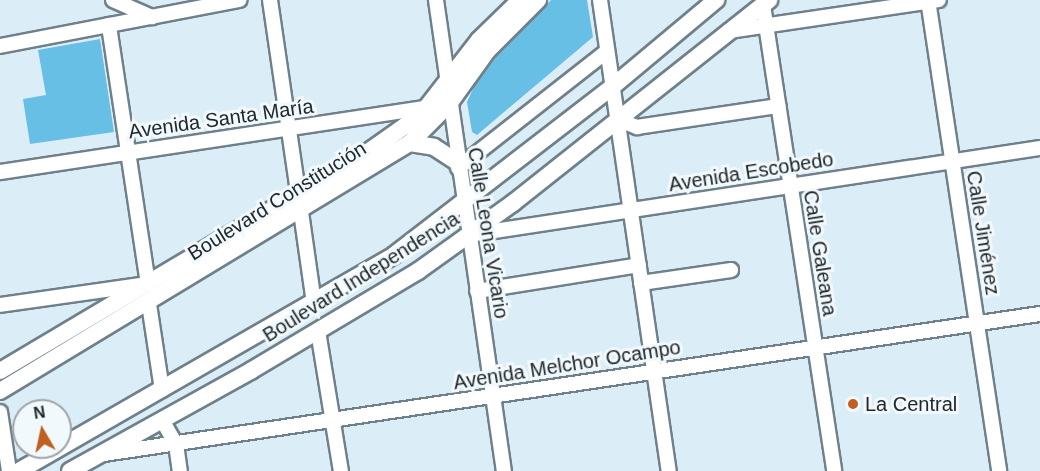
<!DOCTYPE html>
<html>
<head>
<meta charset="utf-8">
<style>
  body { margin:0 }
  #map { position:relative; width:1040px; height:471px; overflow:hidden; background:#dbeef8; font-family:Arial,sans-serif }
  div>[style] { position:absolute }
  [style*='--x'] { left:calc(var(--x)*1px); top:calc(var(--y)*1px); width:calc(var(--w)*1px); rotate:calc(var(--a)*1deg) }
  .building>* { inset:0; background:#67bfe6 }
  .roads { filter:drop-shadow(2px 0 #6f8089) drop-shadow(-2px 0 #6f8089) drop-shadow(0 2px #6f8089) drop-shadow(0 -2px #6f8089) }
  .minor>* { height:14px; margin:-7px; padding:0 7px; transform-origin:7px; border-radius:7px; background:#fff }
  .major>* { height:16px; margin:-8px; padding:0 8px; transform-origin:8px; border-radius:8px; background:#fff }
  .dots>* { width:16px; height:16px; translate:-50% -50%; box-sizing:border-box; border:3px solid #f2f9fd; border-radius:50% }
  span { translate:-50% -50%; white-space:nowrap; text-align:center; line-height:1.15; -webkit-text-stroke:6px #f2f9fd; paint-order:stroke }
  .street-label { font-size:20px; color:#21282c }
  .poi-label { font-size:20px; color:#21282c }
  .left { translate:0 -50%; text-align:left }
  .north { position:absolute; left:12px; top:399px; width:60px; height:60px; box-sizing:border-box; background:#f2f9fd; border:2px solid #9ea5a9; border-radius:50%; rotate:351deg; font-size:16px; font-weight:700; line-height:24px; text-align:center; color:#21282c }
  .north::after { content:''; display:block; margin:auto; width:21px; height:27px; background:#c05f1f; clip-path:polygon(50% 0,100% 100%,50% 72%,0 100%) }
</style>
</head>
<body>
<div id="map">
  <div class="building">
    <div style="clip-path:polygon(551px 0,587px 0,593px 37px,477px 135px,472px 132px,467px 102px,474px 87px,496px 57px)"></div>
    <div style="clip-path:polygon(100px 39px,114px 132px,30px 144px,23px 99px,46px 95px,38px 50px)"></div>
  </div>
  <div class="roads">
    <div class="minor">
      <div style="--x:113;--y:0;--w:43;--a:23.6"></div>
      <div style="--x:270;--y:0;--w:195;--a:81.7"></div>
      <div style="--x:436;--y:0;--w:476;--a:81.8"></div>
      <div style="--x:600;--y:0;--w:476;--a:81.7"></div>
      <div style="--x:928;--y:0;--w:476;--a:81.4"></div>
      <div style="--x:763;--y:5;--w:471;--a:81.3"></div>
      <div style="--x:729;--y:31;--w:212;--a:-8.4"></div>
      <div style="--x:0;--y:46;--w:244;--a:-10.9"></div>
      <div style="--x:617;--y:119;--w:22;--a:22"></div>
      <div style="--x:637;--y:127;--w:143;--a:-8.5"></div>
      <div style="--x:458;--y:168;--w:189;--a:-38.1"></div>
      <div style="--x:0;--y:172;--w:434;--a:-8.6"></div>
      <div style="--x:301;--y:212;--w:92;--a:81.9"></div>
      <div style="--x:468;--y:235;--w:579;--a:-8.65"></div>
      <div style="--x:641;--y:283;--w:91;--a:-8.2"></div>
      <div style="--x:477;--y:291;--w:164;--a:-9.1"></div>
      <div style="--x:149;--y:304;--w:87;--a:81.4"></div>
      <div style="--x:0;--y:305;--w:149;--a:-8.1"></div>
      <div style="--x:148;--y:284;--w:262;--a:-98.6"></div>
      <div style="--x:318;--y:331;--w:142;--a:80.7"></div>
      <div style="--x:0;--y:412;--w:60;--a:81.3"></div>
      <div style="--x:162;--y:420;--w:28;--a:60"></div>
      <div style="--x:176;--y:444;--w:27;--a:82"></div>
      <div style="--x:104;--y:454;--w:946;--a:-8.51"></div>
    </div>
    <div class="major">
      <div style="--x:410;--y:143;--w:24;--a:9"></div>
      <div style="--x:434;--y:147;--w:27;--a:33"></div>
      <div style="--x:0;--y:371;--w:425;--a:-30.7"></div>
      <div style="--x:365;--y:154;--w:49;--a:-35"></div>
      <div style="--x:405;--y:126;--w:29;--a:-41"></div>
      <div style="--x:427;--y:107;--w:85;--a:-52.2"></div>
      <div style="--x:479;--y:40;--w:57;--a:-44.3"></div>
      <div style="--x:0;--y:391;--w:479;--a:-31.2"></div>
      <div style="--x:410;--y:143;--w:55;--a:-45"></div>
      <div style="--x:449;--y:104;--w:67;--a:-54.2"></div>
      <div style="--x:488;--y:50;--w:71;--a:-45"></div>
      <div style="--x:19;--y:471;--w:433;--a:-29.9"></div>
      <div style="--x:394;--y:255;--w:275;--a:-37.6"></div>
      <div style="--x:612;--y:87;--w:136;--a:-39.9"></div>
      <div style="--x:70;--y:471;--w:208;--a:-29"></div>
      <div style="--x:252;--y:370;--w:193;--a:-30.8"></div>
      <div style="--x:418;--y:271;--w:117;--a:-35.6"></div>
      <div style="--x:513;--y:203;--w:327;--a:-38.4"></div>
    </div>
  </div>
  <div class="dots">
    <div style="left:853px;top:404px;background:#c05f1f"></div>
  </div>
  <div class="street-label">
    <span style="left:221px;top:119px;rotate:-8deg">Avenida Santa María</span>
    <span style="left:751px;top:172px;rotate:-9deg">Avenida Escobedo</span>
    <span style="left:277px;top:201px;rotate:-32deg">Boulevard Constitución</span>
    <span style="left:488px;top:233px;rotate:81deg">Calle Leona Vicario</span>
    <span style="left:983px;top:233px;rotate:81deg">Calle Jiménez</span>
    <span style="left:820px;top:253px;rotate:81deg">Calle Galeana</span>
    <span style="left:361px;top:277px;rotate:-32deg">Boulevard Independencia</span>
    <span style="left:567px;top:365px;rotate:-9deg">Avenida Melchor Ocampo</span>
  </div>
  <div class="poi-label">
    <span class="left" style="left:865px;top:404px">La Central</span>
  </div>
  <div class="north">N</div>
</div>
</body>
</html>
